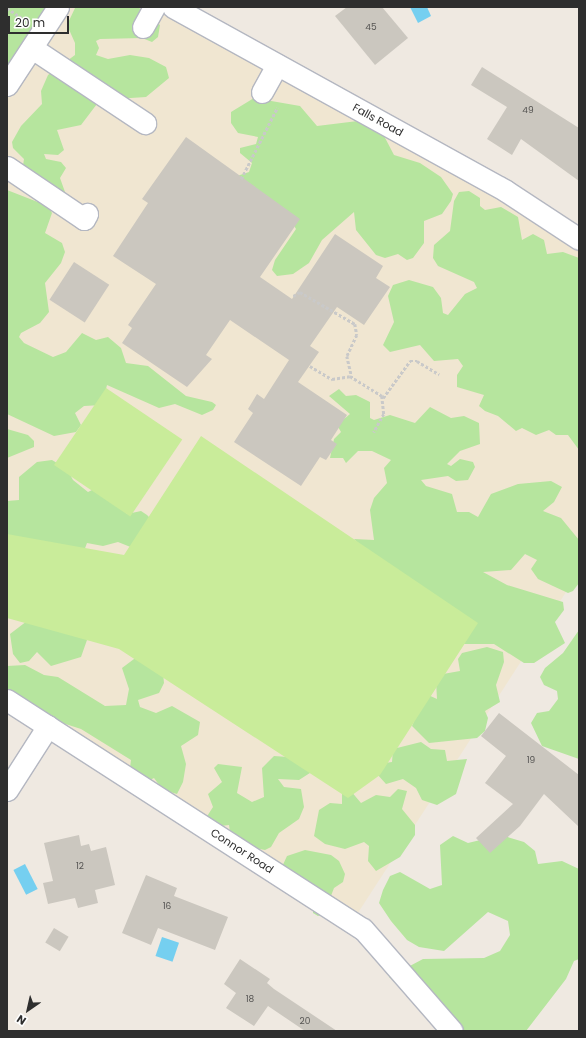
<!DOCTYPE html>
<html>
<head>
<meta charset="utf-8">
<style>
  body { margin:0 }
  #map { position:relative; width:586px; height:1038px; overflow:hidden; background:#efe9e1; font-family:Poppins,sans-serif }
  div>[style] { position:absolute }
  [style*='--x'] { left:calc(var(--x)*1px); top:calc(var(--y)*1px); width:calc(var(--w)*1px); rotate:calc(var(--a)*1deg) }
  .education>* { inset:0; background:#f0e6d1 }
  .green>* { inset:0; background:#b6e59e }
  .pitch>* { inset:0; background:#c9ec9a; transform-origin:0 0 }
  .water>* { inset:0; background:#75cff0; transform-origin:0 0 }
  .building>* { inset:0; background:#cbc7bf; transform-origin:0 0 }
  .path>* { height:2.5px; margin-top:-1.25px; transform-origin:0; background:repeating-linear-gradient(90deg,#c9c9c9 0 3px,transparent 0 5px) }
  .roads { filter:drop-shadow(1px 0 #b4b7c1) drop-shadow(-1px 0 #b4b7c1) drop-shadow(0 1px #b4b7c1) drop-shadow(0 -1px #b4b7c1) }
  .minor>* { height:21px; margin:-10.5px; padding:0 10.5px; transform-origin:10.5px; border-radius:10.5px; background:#fff }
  span { translate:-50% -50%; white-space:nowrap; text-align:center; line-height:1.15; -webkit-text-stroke:4px #fff; paint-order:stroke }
  .number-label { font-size:9px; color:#555452 }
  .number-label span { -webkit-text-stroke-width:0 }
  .street-label { font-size:11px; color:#2e2e2e }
  .frame { position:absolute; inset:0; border:8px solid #2e2e2e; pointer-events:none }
  .north { position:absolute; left:8px; top:990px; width:40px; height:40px; -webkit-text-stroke:3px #fff; paint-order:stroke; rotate:214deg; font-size:11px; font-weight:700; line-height:16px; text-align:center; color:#2e2e2e }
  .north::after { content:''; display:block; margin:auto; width:14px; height:18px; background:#2e2e2e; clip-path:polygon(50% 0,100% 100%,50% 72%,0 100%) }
  .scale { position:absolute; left:8px; top:16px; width:61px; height:18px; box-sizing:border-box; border:2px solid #2e2e2e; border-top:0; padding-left:5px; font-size:12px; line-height:14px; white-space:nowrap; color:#2e2e2e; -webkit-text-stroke:3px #fff; paint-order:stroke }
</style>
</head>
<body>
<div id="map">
  <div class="education">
    <div style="clip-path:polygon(58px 7px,173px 7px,579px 239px,579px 572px,352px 922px,7px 700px,7px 85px)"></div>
  </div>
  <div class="green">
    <div style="clip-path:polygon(7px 7px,58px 7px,7px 85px)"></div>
    <div style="clip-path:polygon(138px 7px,160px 25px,158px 37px,152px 42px,142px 38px,100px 39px,96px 41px,99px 48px,96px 55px,108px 59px,130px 55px,149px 58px,166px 67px,169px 78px,146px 97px,100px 100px,81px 125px,57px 130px,64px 150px,58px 155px,44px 154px,46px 159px,61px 162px,66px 168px,60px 178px,65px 192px,61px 197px,22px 172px,24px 159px,13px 148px,12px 142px,21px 126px,42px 104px,41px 91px,48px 75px,75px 55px,75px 43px,67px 25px,75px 8px)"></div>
    <div style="clip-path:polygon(254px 98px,300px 106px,317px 126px,366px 120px,382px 132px,394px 155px,420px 163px,441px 177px,453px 194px,451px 201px,442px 214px,424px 221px,424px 243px,413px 258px,407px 260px,398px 254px,385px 258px,376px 255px,356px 230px,354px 212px,322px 240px,309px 263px,293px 274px,277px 276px,272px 270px,275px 260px,296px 229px,288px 216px,237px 176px,249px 172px,252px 163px,240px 153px,240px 148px,256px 144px,258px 137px,238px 133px,231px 123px,231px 112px)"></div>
    <div style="clip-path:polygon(7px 190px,48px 206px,52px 213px,45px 233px,62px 243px,65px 252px,61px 263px,45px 283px,49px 312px,40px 323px,21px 333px,19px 337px,24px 343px,53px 357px,66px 352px,82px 333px,96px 340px,108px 337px,121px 348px,126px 363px,148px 366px,186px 396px,212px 402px,216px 405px,213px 410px,202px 415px,175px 404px,159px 408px,107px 385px,102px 405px,84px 406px,75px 413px,81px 425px,76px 432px,54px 436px,7px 414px)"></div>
    <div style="clip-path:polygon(469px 191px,480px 198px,480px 206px,485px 210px,501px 207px,518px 217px,522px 240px,533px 234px,544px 240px,547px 254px,563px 252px,579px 258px,579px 450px,568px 435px,556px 435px,549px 430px,536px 435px,522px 428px,516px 431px,498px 416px,485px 411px,479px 406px,484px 395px,457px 387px,457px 375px,463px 366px,458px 359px,434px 361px,420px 345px,390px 352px,383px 345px,394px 322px,388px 296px,393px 285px,409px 280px,433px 287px,441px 298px,443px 313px,448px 315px,465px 294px,477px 288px,474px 282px,438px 266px,433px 258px,434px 245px,450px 231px,454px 201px,459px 192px)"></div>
    <div style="clip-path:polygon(339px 389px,346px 396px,356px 395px,370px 402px,370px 418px,374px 420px,390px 415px,415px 423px,430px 407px,451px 418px,464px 416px,479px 423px,480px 444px,460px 451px,447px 464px,451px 466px,460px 459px,473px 462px,475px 467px,468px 480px,456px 481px,448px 476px,421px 480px,426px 486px,452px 494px,457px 512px,469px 512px,478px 517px,491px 494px,518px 484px,551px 481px,562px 487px,554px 502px,543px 511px,561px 518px,579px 540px,579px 583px,573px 591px,568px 593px,538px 579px,531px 569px,537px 560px,525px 554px,511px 570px,483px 572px,507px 585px,563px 602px,564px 610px,555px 622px,565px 643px,534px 663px,524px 663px,494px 644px,460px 644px,354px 539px,374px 540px,370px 510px,374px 498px,387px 483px,384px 468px,391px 460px,372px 451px,358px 451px,346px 463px,343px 458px,330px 458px,334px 439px,341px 432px,337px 425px,350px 414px,329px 396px)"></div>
    <div style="clip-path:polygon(7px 429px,28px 435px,34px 441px,34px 447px,7px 458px)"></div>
    <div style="clip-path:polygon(52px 460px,67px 469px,73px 480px,88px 492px,98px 487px,127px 514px,141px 511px,147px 515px,152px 520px,133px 548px,118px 542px,103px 546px,87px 543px,84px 551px,7px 546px,7px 501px,19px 500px,19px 477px,37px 462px)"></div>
    <div style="clip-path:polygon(27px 621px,80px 635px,87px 640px,81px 657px,51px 666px,37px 652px,29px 661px,20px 663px,13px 654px,10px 634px)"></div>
    <div style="clip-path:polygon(579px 630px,579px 759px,542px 746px,531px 723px,537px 713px,549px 711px,558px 699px,557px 691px,544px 685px,540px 677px,545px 668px,563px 653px)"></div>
    <div style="clip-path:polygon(487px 647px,503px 652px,504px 662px,496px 685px,500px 702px,485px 711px,488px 718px,485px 731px,477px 738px,429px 743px,412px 726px,426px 694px,437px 699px,436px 681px,443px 674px,460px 671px,458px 659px,462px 653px)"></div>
    <div style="clip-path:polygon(138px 656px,163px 673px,164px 683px,159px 693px,138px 700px,140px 707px,156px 713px,172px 706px,200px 722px,198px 735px,181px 746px,186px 764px,183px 782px,177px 794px,163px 790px,154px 778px,146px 782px,130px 768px,131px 760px,81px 729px,7px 705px,7px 666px,25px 665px,44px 675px,58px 677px,105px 706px,126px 705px,129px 689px,122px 668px)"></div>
    <div style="clip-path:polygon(421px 742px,431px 749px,445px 750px,447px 761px,467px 759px,456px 794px,437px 805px,422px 800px,416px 788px,403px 779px,386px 784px,377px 774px,385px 763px,392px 762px,393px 749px)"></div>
    <div style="clip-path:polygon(274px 756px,288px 757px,313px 771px,299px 780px,278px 779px,284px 787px,301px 789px,304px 807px,299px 819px,279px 833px,271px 847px,265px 850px,246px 846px,230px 832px,229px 825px,212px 827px,204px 821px,213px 807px,208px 794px,222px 782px,214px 768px,218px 764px,242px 767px,237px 793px,252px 802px,264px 797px,262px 768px)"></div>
    <div style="clip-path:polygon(398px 789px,407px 791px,402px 809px,415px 825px,415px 835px,400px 857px,376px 871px,368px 861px,369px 846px,364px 842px,345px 849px,325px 844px,314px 836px,319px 810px,330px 803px,342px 804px,342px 794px,350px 790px,361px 803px,376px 795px,390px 797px)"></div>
    <div style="clip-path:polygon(501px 835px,524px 842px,535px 851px,538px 864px,562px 861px,579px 869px,579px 959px,574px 961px,566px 979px,526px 1031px,448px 1031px,424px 984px,397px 984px,389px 977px,423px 959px,484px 958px,500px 951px,510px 935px,508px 921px,488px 912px,444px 951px,419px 947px,407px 940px,391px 921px,379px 903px,383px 890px,390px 876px,400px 872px,430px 889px,442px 885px,440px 845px,453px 836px,468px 843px)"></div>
    <div style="clip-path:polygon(305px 850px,331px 855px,339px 861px,345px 874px,343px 882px,334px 888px,324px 914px,318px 916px,313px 913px,313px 904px,281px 869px,287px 856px)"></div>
  </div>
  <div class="pitch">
    <div style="left:106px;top:388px;width:92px;height:93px;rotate:34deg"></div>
    <div style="clip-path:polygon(201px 436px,478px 623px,380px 775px,348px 798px,119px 649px,7px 618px,7px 534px,124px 555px)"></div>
  </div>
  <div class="water">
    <div style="clip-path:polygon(410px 7px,427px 7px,431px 16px,418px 23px)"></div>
    <div style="left:25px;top:864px;width:28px;height:13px;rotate:63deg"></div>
    <div style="left:162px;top:937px;width:18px;height:20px;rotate:19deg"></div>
  </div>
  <div class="building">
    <div style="clip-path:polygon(347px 7px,382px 7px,408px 38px,375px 65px,335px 16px)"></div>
    <div style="clip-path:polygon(482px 67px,579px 128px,579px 181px,521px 139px,512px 155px,487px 139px,507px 107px,471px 85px)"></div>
    <div style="clip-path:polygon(186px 137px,300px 219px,260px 277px,292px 299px,335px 234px,383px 266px,376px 278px,390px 287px,364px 325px,337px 307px,310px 346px,319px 352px,298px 382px,347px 415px,331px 440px,337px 444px,326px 460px,320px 457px,301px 486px,234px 442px,253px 413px,248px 409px,257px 394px,264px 399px,289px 360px,230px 320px,206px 355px,212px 359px,187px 387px,122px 343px,132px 328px,128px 325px,156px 284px,113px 256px,148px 203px,142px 199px)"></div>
    <div style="left:74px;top:262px;width:42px;height:45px;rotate:33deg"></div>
    <div style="clip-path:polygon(499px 713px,579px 775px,579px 827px,544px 794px,520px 826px,490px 853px,476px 838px,513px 804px,485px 783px,506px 756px,481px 736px)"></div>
    <div style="clip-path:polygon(79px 835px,81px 846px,89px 844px,91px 851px,106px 847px,115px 885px,95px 890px,98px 903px,78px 908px,75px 898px,48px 904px,43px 883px,53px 881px,44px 843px)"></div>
    <div style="clip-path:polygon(146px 875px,177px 888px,174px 896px,228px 917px,215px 950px,158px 928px,151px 945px,122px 933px)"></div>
    <div style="left:54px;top:928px;width:17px;height:17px;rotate:31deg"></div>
    <div style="clip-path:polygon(240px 959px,270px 979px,267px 983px,274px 989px,337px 1031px,305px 1031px,268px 1006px,254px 1026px,226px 1008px,236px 993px,224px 984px)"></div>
  </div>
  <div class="path">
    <div style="--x:7;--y:8;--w:22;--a:34"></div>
    <div style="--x:241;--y:179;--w:80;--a:-63.1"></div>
    <div style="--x:293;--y:296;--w:8;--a:-30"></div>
    <div style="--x:300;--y:292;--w:64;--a:30.2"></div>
    <div style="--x:355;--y:324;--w:11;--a:80"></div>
    <div style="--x:357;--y:335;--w:23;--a:115"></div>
    <div style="--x:347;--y:356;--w:22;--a:77"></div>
    <div style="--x:310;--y:366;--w:26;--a:31"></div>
    <div style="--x:332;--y:379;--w:18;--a:-9"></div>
    <div style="--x:350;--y:376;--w:38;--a:32"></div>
    <div style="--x:382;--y:396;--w:18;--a:84"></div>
    <div style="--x:384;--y:414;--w:21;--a:119"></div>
    <div style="--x:383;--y:398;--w:46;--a:-53.9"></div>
    <div style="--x:410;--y:361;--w:7;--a:0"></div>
    <div style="--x:417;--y:361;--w:26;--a:31"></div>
  </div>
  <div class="roads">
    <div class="minor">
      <div style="--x:173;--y:7;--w:380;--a:28.9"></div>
      <div style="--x:506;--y:191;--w:87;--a:33.3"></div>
      <div style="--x:143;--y:27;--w:23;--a:-61"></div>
      <div style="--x:32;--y:48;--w:136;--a:33.6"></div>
      <div style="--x:7;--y:85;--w:93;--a:-56.8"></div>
      <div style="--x:262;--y:92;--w:31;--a:-61"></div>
      <div style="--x:7;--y:167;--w:93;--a:34"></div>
      <div style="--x:84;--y:219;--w:6;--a:-59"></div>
      <div style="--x:7;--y:700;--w:423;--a:32.8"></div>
      <div style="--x:363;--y:929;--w:135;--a:48.9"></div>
      <div style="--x:7;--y:790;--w:76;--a:-57.4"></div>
    </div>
  </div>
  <div class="number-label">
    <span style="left:371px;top:27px">45</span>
    <span style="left:528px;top:110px">49</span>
    <span style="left:531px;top:760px">19</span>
    <span style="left:80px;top:866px">12</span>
    <span style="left:167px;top:906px">16</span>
    <span style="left:250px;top:999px">18</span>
    <span style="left:305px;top:1021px">20</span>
  </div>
  <div class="street-label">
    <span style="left:378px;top:120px;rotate:29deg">Falls Road</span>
    <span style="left:242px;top:851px;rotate:33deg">Connor Road</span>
  </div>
  <div class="frame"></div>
  <div class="north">N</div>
  <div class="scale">20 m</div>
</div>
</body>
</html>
